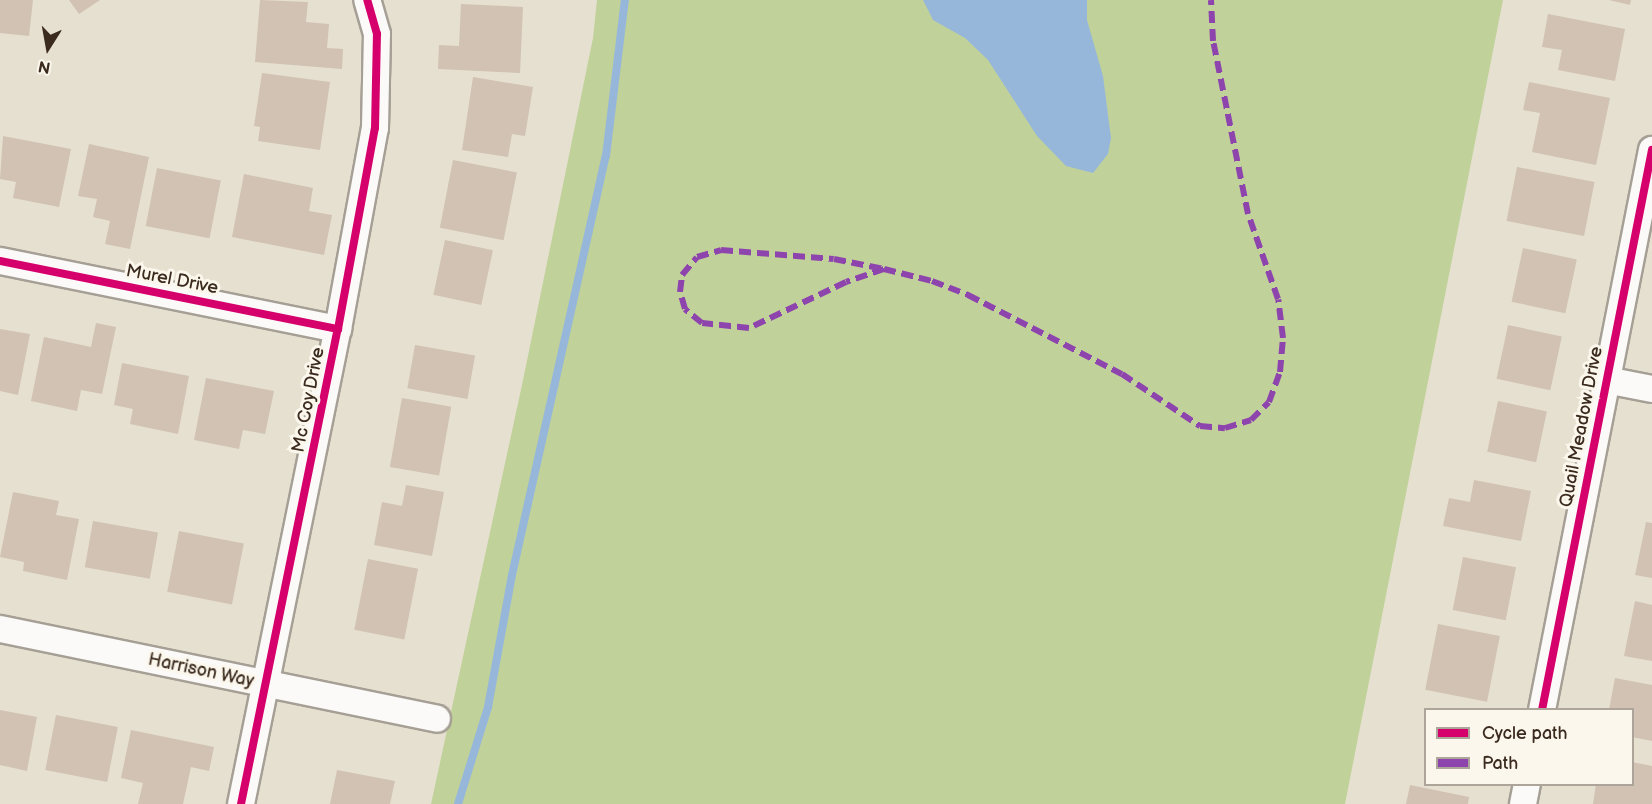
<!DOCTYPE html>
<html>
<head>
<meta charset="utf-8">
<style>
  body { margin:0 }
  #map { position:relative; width:1652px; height:804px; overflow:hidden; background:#e6e0d0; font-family:"Balsamiq Sans",sans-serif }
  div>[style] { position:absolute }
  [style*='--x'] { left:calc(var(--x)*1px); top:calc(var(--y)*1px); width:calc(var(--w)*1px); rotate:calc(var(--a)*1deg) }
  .green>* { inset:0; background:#c1d19a }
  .water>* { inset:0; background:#96b7da }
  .stream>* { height:8px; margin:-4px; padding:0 4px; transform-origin:4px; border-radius:4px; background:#96b7da }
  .building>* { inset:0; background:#d1c2b3; transform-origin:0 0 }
  .roads { filter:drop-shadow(2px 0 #a59f95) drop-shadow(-2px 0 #a59f95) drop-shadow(0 2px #a59f95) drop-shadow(0 -2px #a59f95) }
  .minor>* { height:26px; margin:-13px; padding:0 13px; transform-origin:13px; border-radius:13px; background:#fbfaf8 }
  .quiet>* { height:6px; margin-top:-3px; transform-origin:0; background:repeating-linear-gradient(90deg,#8e44ad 0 12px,transparent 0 18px) }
  .cycleway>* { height:8px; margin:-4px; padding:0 4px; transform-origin:4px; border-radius:4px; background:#d6006c }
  span { translate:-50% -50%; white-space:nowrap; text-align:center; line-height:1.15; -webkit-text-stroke:6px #fbf7ec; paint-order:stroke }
  .street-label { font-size:18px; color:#3b2a1e }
  .legend { position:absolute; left:1424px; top:708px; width:210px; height:78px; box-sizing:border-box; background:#fbf7ec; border:2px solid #aea59a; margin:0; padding:8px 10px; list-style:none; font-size:18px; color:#3b2a1e }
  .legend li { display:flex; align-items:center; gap:12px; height:30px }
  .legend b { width:30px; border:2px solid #aea59a }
  .north { position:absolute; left:18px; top:18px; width:60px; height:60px; -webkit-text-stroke:4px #fbf7ec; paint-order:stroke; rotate:191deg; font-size:16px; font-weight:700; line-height:24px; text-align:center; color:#3b2a1e }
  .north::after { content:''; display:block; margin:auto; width:21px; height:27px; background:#3b2a1e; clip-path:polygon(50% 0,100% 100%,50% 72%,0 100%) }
</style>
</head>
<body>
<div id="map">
  <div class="green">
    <div style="clip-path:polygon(597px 0,1503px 0,1345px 804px,431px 804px,522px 385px,593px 38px)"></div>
  </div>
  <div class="water">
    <div style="clip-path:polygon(923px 0,1087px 0,1087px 20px,1103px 76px,1111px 138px,1108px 154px,1093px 173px,1066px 166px,1037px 136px,988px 60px,965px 38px,933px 20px)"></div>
  </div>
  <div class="stream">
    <div style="--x:458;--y:804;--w:102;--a:-72.8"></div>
    <div style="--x:488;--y:707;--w:134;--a:-79.7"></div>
    <div style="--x:512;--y:575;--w:429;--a:-77.4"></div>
    <div style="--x:606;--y:156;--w:157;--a:-83.1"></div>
  </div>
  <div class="building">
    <div style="clip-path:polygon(0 0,33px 0,29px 36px,0 33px)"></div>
    <div style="clip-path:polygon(69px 0,100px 0,79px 14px)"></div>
    <div style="clip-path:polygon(260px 0,308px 2px,306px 22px,329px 24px,327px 48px,343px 49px,342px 69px,255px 62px)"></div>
    <div style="clip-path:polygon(1609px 0,1631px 0,1630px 5px)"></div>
    <div style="clip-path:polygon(461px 4px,523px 7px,520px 73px,438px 69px,439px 45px,459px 46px)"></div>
    <div style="clip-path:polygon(1548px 14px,1625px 29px,1615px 81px,1558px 70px,1562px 50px,1542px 47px)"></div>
    <div style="clip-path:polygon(262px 73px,330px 82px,320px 150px,258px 141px,260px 127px,254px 126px)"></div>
    <div style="clip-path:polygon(473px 77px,533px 87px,525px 136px,512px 134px,508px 157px,462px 150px)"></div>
    <div style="clip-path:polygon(1529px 82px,1610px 98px,1596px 165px,1532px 152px,1540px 113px,1523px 110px)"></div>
    <div style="clip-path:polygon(3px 136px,71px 149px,59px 207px,13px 198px,16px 182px,0 179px)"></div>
    <div style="clip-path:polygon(89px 144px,149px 157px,130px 249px,105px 244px,110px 221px,93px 217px,97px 199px,78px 196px)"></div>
    <div style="left:453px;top:160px;width:65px;height:69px;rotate:11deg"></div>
    <div style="left:1517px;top:167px;width:79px;height:55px;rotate:11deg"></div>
    <div style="left:157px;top:168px;width:65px;height:59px;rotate:11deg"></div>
    <div style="clip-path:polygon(244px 174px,313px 188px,309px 211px,332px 215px,324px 255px,232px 237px)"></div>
    <div style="left:445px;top:240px;width:49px;height:56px;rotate:12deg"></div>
    <div style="left:1523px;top:248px;width:55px;height:55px;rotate:12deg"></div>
    <div style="clip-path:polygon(96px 323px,116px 327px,102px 394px,81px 390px,77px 411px,31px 401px,44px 337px,91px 347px)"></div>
    <div style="left:1508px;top:325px;width:55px;height:55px;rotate:12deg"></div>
    <div style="clip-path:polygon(0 329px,30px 334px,18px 395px,0 391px)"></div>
    <div style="left:415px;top:345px;width:61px;height:44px;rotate:10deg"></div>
    <div style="clip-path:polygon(122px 363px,189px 376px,178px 434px,130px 424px,133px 409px,114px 405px)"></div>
    <div style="clip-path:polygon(206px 378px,274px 391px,265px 434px,243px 430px,239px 449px,194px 440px)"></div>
    <div style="left:402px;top:398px;width:50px;height:70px;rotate:10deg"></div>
    <div style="left:1498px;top:401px;width:50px;height:52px;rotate:12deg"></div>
    <div style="clip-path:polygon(1474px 480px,1531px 491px,1521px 541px,1443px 526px,1449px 498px,1470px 502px)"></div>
    <div style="clip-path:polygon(406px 485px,444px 492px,432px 556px,374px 545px,382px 502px,402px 506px)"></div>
    <div style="clip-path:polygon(13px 492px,59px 501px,56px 515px,79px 519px,67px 580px,23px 571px,24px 562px,0 557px)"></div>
    <div style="left:93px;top:521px;width:66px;height:47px;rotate:10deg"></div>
    <div style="clip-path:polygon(1646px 522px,1652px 523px,1652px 578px,1635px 575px)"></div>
    <div style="left:179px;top:531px;width:66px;height:62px;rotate:11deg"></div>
    <div style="left:1463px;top:557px;width:54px;height:54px;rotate:11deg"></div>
    <div style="left:368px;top:559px;width:51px;height:72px;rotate:11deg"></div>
    <div style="clip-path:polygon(1635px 601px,1652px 605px,1652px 661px,1624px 656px)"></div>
    <div style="left:1438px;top:624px;width:63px;height:67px;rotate:11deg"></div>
    <div style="clip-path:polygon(1615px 678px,1652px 685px,1652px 741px,1632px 737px,1632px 710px,1609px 710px)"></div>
    <div style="clip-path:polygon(0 710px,37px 717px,27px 771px,0 765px)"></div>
    <div style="left:56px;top:715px;width:63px;height:56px;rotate:11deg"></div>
    <div style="clip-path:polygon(131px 730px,214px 747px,209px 771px,191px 767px,183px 804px,138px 804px,143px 783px,121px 778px)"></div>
    <div style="clip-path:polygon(1632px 762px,1652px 766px,1652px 804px,1593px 804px,1596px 784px,1632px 784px)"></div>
    <div style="clip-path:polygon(337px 770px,395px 781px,390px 804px,330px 804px)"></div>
    <div style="clip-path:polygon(1410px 785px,1469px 797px,1468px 804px,1406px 804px)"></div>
  </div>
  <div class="roads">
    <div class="minor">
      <div style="--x:0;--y:261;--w:345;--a:11.4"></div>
      <div style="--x:1606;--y:380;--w:47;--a:11.1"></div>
      <div style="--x:0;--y:629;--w:446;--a:11.6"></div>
      <div style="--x:1542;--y:710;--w:571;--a:-78.89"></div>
      <div style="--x:241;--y:804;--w:485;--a:-78.5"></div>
      <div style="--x:338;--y:329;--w:204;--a:-79.6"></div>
      <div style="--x:375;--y:128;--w:94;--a:-88.8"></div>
      <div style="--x:377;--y:34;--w:35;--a:-106"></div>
      <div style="--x:1523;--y:804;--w:20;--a:-79"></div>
    </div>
  </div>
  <div class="quiet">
    <div style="--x:884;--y:269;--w:40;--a:161.1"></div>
    <div style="--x:846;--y:282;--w:107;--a:154.6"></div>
    <div style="--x:749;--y:328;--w:47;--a:-173.9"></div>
    <div style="--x:702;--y:323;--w:22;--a:-141"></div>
    <div style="--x:685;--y:309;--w:18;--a:-106"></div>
    <div style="--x:680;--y:292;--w:17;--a:-83"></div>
    <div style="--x:682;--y:275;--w:23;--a:-50"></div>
    <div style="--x:697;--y:257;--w:25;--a:-16"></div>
    <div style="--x:721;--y:250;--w:113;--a:4.6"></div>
    <div style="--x:834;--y:259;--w:51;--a:11.3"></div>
    <div style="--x:884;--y:269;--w:49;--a:14"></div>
    <div style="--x:932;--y:281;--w:39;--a:21"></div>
    <div style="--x:968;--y:295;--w:173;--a:27.2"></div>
    <div style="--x:1122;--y:374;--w:94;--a:33.7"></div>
    <div style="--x:1200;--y:426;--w:25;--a:5"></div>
    <div style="--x:1225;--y:428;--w:27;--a:-17"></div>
    <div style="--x:1251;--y:420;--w:25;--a:-45"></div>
    <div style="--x:1269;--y:402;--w:32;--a:-70"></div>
    <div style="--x:1280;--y:372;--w:34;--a:-85"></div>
    <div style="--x:1283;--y:338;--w:39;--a:-97"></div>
    <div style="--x:1278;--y:299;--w:90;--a:-109.4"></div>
    <div style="--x:1248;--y:214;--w:177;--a:-101.4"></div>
    <div style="--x:1213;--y:41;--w:41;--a:-92.8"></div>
  </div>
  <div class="cycleway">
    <div style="--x:0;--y:261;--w:345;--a:11.4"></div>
    <div style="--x:1542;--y:710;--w:571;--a:-78.89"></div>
    <div style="--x:241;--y:804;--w:485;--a:-78.5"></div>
    <div style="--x:338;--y:329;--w:204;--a:-79.6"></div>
    <div style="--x:375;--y:128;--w:94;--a:-88.8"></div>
    <div style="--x:377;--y:34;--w:35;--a:-106"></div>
  </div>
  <div class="street-label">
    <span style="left:172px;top:280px;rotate:11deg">Murel Drive</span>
    <span style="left:309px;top:400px;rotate:-79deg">Mc Coy Drive</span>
    <span style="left:1582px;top:427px;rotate:-79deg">Quail Meadow Drive</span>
    <span style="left:201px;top:671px;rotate:12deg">Harrison Way</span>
  </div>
  <ul class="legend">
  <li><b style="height:8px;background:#d6006c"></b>Cycle path</li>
  <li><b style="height:8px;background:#8e44ad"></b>Path</li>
  </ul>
  <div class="north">N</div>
</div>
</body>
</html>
